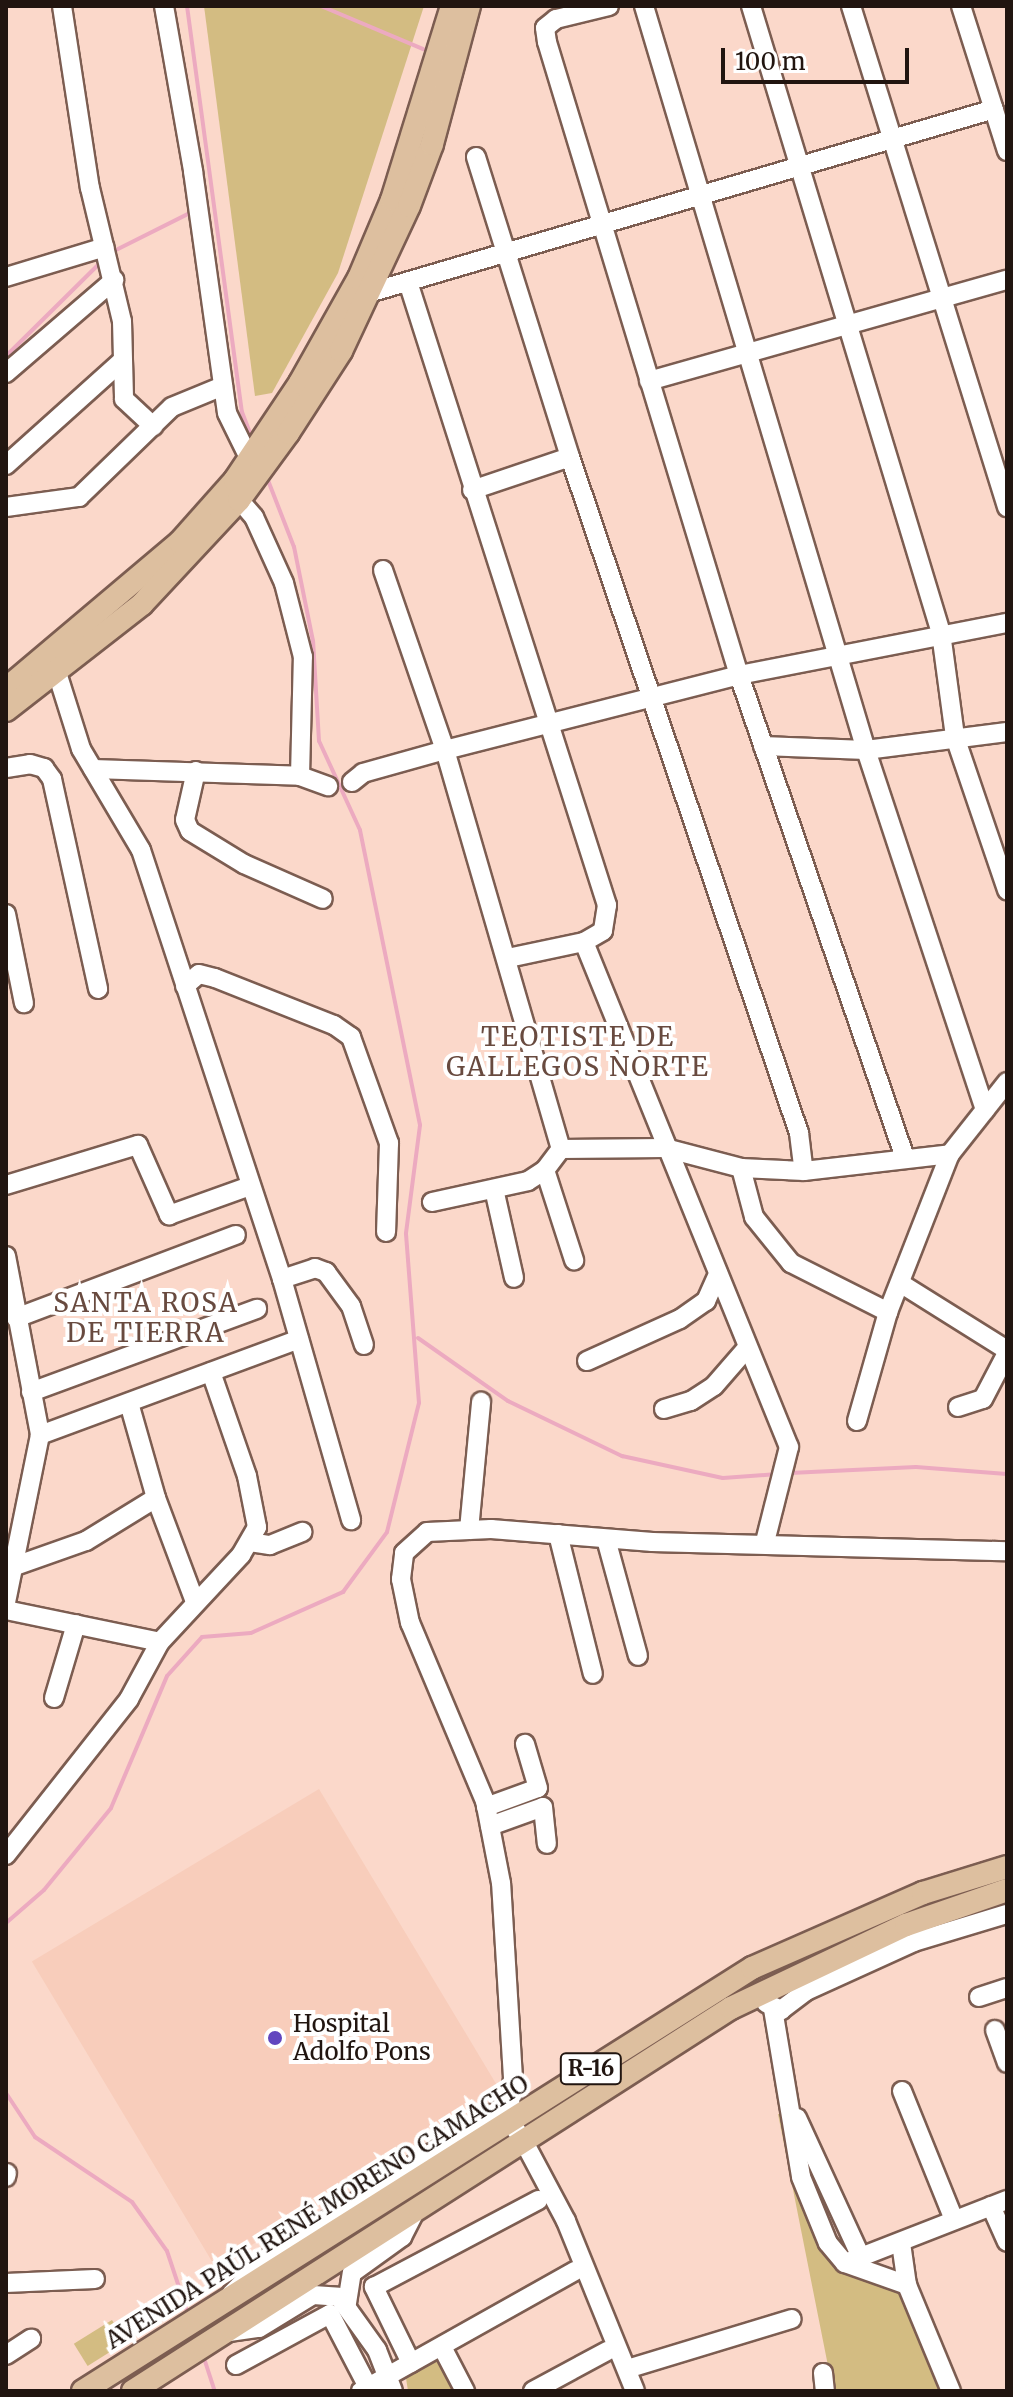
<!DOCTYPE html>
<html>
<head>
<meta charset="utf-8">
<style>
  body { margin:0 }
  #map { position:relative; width:1013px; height:2397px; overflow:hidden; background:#fbd8ca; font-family:Merriweather,serif }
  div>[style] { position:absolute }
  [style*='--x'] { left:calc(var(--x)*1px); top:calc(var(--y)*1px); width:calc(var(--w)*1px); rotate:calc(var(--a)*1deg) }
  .built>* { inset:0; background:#f8cdbb; transform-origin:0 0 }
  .green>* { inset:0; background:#d3bc82; transform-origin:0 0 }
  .stream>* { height:4px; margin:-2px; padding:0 2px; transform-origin:2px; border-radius:2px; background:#ecaac0 }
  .roads { filter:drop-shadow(2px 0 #7c5d51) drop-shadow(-2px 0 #7c5d51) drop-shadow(0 2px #7c5d51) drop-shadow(0 -2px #7c5d51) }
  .minor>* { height:18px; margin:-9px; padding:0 9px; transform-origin:9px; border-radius:9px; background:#fff }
  .major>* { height:22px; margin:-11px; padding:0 11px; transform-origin:11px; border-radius:11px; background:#ddbf9f }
  .dots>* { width:22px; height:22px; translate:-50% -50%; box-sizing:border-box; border:4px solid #fff; border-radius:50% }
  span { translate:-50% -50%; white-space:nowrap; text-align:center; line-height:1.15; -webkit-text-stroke:8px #fff; paint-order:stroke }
  .shield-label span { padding:2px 6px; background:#fff; border:2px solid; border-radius:6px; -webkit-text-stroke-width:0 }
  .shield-label { font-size:22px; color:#211510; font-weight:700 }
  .poi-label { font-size:24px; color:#211510 }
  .left { translate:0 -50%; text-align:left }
  .street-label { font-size:24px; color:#211510 }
  .neighbourhood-label { font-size:26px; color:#684a3f; letter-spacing:2px }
  .frame { position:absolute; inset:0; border:8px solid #211510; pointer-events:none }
  .scale { position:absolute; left:721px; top:48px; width:188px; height:36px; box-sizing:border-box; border:4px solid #211510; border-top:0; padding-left:10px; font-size:24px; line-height:28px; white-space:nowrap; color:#211510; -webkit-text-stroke:6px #fff; paint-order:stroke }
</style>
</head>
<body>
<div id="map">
  <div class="built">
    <div style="left:319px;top:1789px;width:356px;height:335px;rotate:59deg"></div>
  </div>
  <div class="green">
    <div style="clip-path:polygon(204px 6px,424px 6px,338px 273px,272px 393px,255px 396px)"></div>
    <div style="clip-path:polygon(778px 2114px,785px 2114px,838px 2266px,903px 2293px,941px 2391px,833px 2391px)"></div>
    <div style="left:112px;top:2320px;width:26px;height:45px;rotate:58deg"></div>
    <div style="clip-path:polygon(438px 2359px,455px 2391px,408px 2391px,406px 2378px)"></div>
  </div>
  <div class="stream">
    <div style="--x:187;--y:6;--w:410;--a:82.3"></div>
    <div style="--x:242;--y:412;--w:28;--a:69"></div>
    <div style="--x:321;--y:6;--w:111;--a:22.9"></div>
    <div style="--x:112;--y:252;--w:89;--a:-26.6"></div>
    <div style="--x:6;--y:356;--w:134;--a:-44.7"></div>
    <div style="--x:418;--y:1338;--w:110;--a:35"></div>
    <div style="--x:508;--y:1401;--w:127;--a:25.8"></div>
    <div style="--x:622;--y:1456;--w:103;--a:12.3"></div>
    <div style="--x:723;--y:1478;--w:54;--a:-4.2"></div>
    <div style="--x:790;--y:1473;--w:126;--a:-2.7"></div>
    <div style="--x:916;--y:1467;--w:91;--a:4.4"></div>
    <div style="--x:6;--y:1923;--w:50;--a:-41"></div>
    <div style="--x:44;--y:1890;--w:106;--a:-50.7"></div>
    <div style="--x:111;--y:1808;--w:143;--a:-67"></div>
    <div style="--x:167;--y:1676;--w:52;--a:-48.1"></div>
    <div style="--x:202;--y:1637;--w:49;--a:-4.7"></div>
    <div style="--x:251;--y:1633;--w:101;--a:-24"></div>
    <div style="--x:343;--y:1592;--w:74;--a:-53.7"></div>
    <div style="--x:387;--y:1532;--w:133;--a:-76.1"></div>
    <div style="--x:419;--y:1403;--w:170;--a:-94.4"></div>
    <div style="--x:406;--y:1233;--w:109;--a:-82.6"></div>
    <div style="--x:420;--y:1125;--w:301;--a:-101.5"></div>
    <div style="--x:360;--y:830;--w:98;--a:-114.7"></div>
    <div style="--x:319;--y:741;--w:100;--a:-93.4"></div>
    <div style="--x:313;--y:641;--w:96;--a:-101.4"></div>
    <div style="--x:294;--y:547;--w:77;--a:-111.3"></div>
    <div style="--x:6;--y:2093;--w:53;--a:56.6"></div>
    <div style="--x:35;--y:2137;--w:117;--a:33.8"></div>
    <div style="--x:132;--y:2202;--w:60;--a:54.5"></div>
    <div style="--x:167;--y:2251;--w:70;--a:71.6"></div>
    <div style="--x:203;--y:2355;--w:38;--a:72"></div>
  </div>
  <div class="roads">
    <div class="minor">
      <div style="--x:62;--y:6;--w:184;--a:81.3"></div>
      <div style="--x:90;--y:188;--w:137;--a:76.5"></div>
      <div style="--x:122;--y:321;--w:78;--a:88.5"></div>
      <div style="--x:124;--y:399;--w:40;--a:43"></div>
      <div style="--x:164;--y:6;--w:168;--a:80"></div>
      <div style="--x:193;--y:171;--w:244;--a:82"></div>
      <div style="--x:227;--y:413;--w:50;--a:63.9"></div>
      <div style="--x:609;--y:6;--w:55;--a:166.2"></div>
      <div style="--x:556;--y:19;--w:14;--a:141"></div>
      <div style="--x:545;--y:28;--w:14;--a:82"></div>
      <div style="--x:547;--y:42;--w:661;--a:73.13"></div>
      <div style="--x:739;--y:675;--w:511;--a:71.03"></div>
      <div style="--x:644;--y:6;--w:776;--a:73.39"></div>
      <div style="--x:866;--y:750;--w:379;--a:71.7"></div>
      <div style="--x:751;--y:6;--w:655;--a:73.14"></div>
      <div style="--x:941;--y:633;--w:105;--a:82.3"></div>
      <div style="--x:955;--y:737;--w:162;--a:71.2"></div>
      <div style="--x:851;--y:6;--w:525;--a:72.7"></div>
      <div style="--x:961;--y:6;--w:152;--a:72.4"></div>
      <div style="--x:476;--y:157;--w:314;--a:72.6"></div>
      <div style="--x:570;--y:457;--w:714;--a:71.29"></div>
      <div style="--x:799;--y:1133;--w:38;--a:83"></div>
      <div style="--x:6;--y:277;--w:103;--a:-16.9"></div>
      <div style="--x:409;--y:285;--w:651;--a:72.29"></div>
      <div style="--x:607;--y:905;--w:26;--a:99"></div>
      <div style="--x:603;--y:931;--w:22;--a:150"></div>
      <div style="--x:584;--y:942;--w:545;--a:67.91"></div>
      <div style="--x:789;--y:1447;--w:98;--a:104.2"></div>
      <div style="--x:372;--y:292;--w:648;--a:-16.39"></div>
      <div style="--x:6;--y:373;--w:143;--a:-40.7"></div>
      <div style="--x:649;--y:381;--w:372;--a:-15.8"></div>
      <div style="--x:6;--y:465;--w:156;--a:-41.9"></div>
      <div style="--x:472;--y:490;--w:103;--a:-18.6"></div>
      <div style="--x:6;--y:507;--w:74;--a:-7.8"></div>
      <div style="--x:79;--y:497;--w:129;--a:-44.1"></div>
      <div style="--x:172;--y:407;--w:55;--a:-22.4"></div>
      <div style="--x:383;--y:570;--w:190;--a:71"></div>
      <div style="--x:445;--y:750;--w:416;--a:73.8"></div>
      <div style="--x:53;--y:660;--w:93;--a:72.5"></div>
      <div style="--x:81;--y:749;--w:117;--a:59.3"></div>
      <div style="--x:141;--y:850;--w:452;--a:71.8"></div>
      <div style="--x:282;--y:1279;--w:251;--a:74"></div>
      <div style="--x:763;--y:746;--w:103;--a:2.2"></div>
      <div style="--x:866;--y:750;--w:142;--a:-7.3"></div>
      <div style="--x:6;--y:768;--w:24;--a:-9"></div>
      <div style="--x:30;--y:764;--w:15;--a:16"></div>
      <div style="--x:44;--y:768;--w:14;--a:54"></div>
      <div style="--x:52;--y:779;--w:215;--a:77.6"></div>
      <div style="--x:93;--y:769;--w:207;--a:1.9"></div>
      <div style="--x:300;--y:776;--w:119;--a:-88.6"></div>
      <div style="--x:303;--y:657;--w:76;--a:-104.4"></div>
      <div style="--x:284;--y:583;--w:72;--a:-114.4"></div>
      <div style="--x:254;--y:517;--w:23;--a:-131"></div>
      <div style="--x:196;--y:771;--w:50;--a:102.7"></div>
      <div style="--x:185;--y:820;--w:12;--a:66"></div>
      <div style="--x:190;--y:831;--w:63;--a:31.4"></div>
      <div style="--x:244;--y:864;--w:86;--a:23.9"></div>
      <div style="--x:300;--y:776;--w:30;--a:20"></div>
      <div style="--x:352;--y:782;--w:14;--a:-39"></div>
      <div style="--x:363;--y:773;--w:85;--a:-15.7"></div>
      <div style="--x:445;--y:750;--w:303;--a:-14.3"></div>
      <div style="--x:739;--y:675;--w:273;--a:-11"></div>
      <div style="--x:6;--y:914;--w:91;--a:78.6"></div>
      <div style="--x:508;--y:958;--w:78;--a:-11.9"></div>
      <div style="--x:185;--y:986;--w:18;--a:-41"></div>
      <div style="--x:199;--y:974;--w:16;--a:14"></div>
      <div style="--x:215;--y:978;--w:128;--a:21.6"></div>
      <div style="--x:334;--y:1025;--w:21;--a:35"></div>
      <div style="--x:351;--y:1037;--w:113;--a:70.3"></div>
      <div style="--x:389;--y:1143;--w:89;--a:91.9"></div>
      <div style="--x:561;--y:1149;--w:104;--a:-0.6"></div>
      <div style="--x:665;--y:1148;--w:79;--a:14.7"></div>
      <div style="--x:741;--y:1168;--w:63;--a:2.7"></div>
      <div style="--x:804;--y:1171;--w:147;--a:-6.6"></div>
      <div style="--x:950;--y:1154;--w:92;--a:-51.6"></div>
      <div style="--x:741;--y:1168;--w:51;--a:75.1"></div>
      <div style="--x:754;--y:1217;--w:59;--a:51.2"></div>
      <div style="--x:791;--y:1263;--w:109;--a:26.8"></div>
      <div style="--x:545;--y:1170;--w:95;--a:72.1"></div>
      <div style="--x:6;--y:1185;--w:138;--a:-16.9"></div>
      <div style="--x:138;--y:1145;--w:77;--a:66.1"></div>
      <div style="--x:169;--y:1215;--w:86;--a:-19.7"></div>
      <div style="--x:494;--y:1189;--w:91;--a:77.3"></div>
      <div style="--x:432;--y:1202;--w:98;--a:-12.3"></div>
      <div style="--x:528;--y:1181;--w:20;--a:-33"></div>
      <div style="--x:545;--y:1170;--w:26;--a:-53"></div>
      <div style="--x:6;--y:1256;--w:182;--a:79.2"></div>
      <div style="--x:40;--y:1435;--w:170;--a:101.5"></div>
      <div style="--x:282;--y:1279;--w:35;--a:-18"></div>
      <div style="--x:315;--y:1268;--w:12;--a:20"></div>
      <div style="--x:326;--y:1272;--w:42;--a:53.7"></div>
      <div style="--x:351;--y:1306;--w:41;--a:71.6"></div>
      <div style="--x:900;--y:1283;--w:126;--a:32.1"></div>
      <div style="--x:16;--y:1318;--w:235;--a:-20.7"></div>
      <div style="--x:587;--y:1361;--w:102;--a:-24.3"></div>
      <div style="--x:680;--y:1319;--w:32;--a:-35"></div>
      <div style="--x:706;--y:1301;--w:30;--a:-66"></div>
      <div style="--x:31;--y:1392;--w:241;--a:-20.2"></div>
      <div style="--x:129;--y:1403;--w:99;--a:74.1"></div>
      <div style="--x:156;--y:1498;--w:111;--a:69.4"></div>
      <div style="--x:958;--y:1407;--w:26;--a:-18"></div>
      <div style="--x:983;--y:1399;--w:52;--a:-62.4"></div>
      <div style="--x:664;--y:1409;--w:28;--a:-17"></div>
      <div style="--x:691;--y:1401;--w:27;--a:-33"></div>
      <div style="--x:714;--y:1386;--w:50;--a:-49"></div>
      <div style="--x:857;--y:1421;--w:113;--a:-74.1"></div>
      <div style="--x:888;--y:1312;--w:170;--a:-68.6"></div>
      <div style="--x:40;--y:1435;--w:276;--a:-20.3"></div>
      <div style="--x:469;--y:1530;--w:129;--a:-84.6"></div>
      <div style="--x:558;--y:1534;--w:144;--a:76"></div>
      <div style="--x:606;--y:1539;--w:121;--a:74.7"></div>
      <div style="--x:250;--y:1542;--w:20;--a:9"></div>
      <div style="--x:270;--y:1545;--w:35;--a:-22"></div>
      <div style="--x:15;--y:1566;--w:75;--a:-19.4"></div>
      <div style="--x:86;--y:1541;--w:82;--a:-31.6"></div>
      <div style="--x:6;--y:1610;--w:157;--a:11.7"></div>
      <div style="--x:54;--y:1698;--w:77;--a:-73.4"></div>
      <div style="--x:486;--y:1807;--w:55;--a:-20.1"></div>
      <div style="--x:538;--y:1788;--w:46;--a:-106.5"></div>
      <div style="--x:490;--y:1826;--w:56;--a:-19.7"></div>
      <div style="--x:543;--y:1807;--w:37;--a:84"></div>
      <div style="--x:6;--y:1855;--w:199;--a:-51.7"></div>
      <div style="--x:129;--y:1699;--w:65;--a:-61.5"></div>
      <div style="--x:160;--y:1642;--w:119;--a:-47"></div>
      <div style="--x:241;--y:1555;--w:32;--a:-60"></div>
      <div style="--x:257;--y:1527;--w:52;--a:-101.1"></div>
      <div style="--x:247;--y:1476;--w:110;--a:-109.1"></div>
      <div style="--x:979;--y:1997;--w:29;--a:-18"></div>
      <div style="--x:766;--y:2003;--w:17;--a:25"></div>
      <div style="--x:781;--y:2010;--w:31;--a:-37"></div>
      <div style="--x:806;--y:1991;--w:119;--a:-24.4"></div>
      <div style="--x:914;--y:1942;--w:97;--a:-16.8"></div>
      <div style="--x:773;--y:2009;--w:170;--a:80.5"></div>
      <div style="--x:801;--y:2177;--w:71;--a:67.8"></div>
      <div style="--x:828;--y:2243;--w:26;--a:50"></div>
      <div style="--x:845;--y:2263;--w:66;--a:19.5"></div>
      <div style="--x:995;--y:2030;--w:35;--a:70"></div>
      <div style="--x:902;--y:2091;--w:139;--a:68"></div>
      <div style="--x:797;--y:2118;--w:151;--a:65.3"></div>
      <div style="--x:508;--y:2121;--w:43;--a:-83.4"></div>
      <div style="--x:513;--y:2078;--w:195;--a:-93.5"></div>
      <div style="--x:501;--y:1883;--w:84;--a:-101"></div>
      <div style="--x:485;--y:1801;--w:193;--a:-112.8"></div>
      <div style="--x:410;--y:1623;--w:45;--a:-101.6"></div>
      <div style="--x:401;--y:1579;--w:26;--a:-83"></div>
      <div style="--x:404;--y:1553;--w:31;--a:-42"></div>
      <div style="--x:427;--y:1532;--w:64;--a:-2.7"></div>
      <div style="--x:491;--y:1529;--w:162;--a:4.6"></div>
      <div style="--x:652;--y:1542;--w:355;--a:1.5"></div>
      <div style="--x:6;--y:2177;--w:4;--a:-76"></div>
      <div style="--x:991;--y:2206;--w:39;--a:66"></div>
      <div style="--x:901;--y:2243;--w:42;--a:81.9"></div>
      <div style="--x:907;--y:2285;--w:115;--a:67.5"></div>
      <div style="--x:845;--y:2263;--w:174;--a:-21.3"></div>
      <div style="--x:6;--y:2283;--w:89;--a:-2.6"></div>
      <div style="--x:231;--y:2294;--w:48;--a:-45"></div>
      <div style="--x:265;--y:2260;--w:279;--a:-32.7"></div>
      <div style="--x:500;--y:2109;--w:39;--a:53"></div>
      <div style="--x:523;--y:2140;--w:92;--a:62"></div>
      <div style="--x:566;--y:2221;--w:183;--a:67.9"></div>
      <div style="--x:347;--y:2303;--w:30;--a:-81"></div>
      <div style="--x:352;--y:2273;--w:62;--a:-35.8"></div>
      <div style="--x:402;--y:2237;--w:33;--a:-63"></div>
      <div style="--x:222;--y:2333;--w:37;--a:-8"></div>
      <div style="--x:259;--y:2328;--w:63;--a:-31.4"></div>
      <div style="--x:313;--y:2295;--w:26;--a:4"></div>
      <div style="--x:339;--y:2297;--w:65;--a:54.4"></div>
      <div style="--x:377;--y:2350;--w:44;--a:68.7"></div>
      <div style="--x:442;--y:2347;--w:50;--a:62.4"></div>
      <div style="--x:6;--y:2355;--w:30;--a:-33"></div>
      <div style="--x:411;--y:2363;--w:85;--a:-116"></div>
      <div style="--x:374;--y:2287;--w:186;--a:-27.9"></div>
      <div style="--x:236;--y:2365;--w:107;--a:-28.5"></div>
      <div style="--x:330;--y:2314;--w:82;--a:62.5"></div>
      <div style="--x:627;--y:2369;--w:172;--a:-16.9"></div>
      <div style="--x:823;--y:2373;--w:18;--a:84"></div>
      <div style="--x:361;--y:2391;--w:245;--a:-29.3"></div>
      <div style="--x:533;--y:2391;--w:84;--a:-28.4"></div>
    </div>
    <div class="major">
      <div style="--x:6;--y:689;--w:228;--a:-40.2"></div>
      <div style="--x:180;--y:542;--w:83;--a:-48.4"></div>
      <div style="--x:235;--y:480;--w:117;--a:-56.2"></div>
      <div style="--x:300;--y:383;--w:120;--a:-60.7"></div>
      <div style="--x:359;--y:278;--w:85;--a:-67.1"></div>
      <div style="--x:392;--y:200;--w:203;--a:-72.8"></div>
      <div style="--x:6;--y:710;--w:172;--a:-37.9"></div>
      <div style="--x:142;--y:604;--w:142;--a:-47"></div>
      <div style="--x:239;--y:500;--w:83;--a:-53.8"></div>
      <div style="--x:288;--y:433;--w:98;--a:-57.1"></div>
      <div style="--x:341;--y:351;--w:160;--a:-64.9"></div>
      <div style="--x:409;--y:206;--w:66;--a:-69.6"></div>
      <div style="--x:432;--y:144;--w:143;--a:-75"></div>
      <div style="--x:83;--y:2391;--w:792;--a:-32.3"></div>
      <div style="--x:752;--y:1968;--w:187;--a:-23.7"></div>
      <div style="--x:923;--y:1893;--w:88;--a:-17.2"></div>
      <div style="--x:133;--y:2391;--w:710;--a:-32.64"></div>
      <div style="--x:731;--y:2008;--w:194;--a:-25.4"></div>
      <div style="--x:906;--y:1925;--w:107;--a:-19.1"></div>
    </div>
  </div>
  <div class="dots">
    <div style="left:275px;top:2038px;background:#6246bf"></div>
  </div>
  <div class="shield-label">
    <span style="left:591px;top:2069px">R-16</span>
  </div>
  <div class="poi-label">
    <span class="left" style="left:293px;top:2038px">Hospital<br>Adolfo Pons</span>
  </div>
  <div class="street-label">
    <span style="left:317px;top:2212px;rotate:-32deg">AVENIDA PAÚL RENÉ MORENO CAMACHO</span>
  </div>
  <div class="neighbourhood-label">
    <span style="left:578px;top:1052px">TEOTISTE DE<br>GALLEGOS NORTE</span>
    <span style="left:146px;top:1318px">SANTA ROSA<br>DE TIERRA</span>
  </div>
  <div class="frame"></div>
  <div class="scale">100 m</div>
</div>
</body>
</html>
